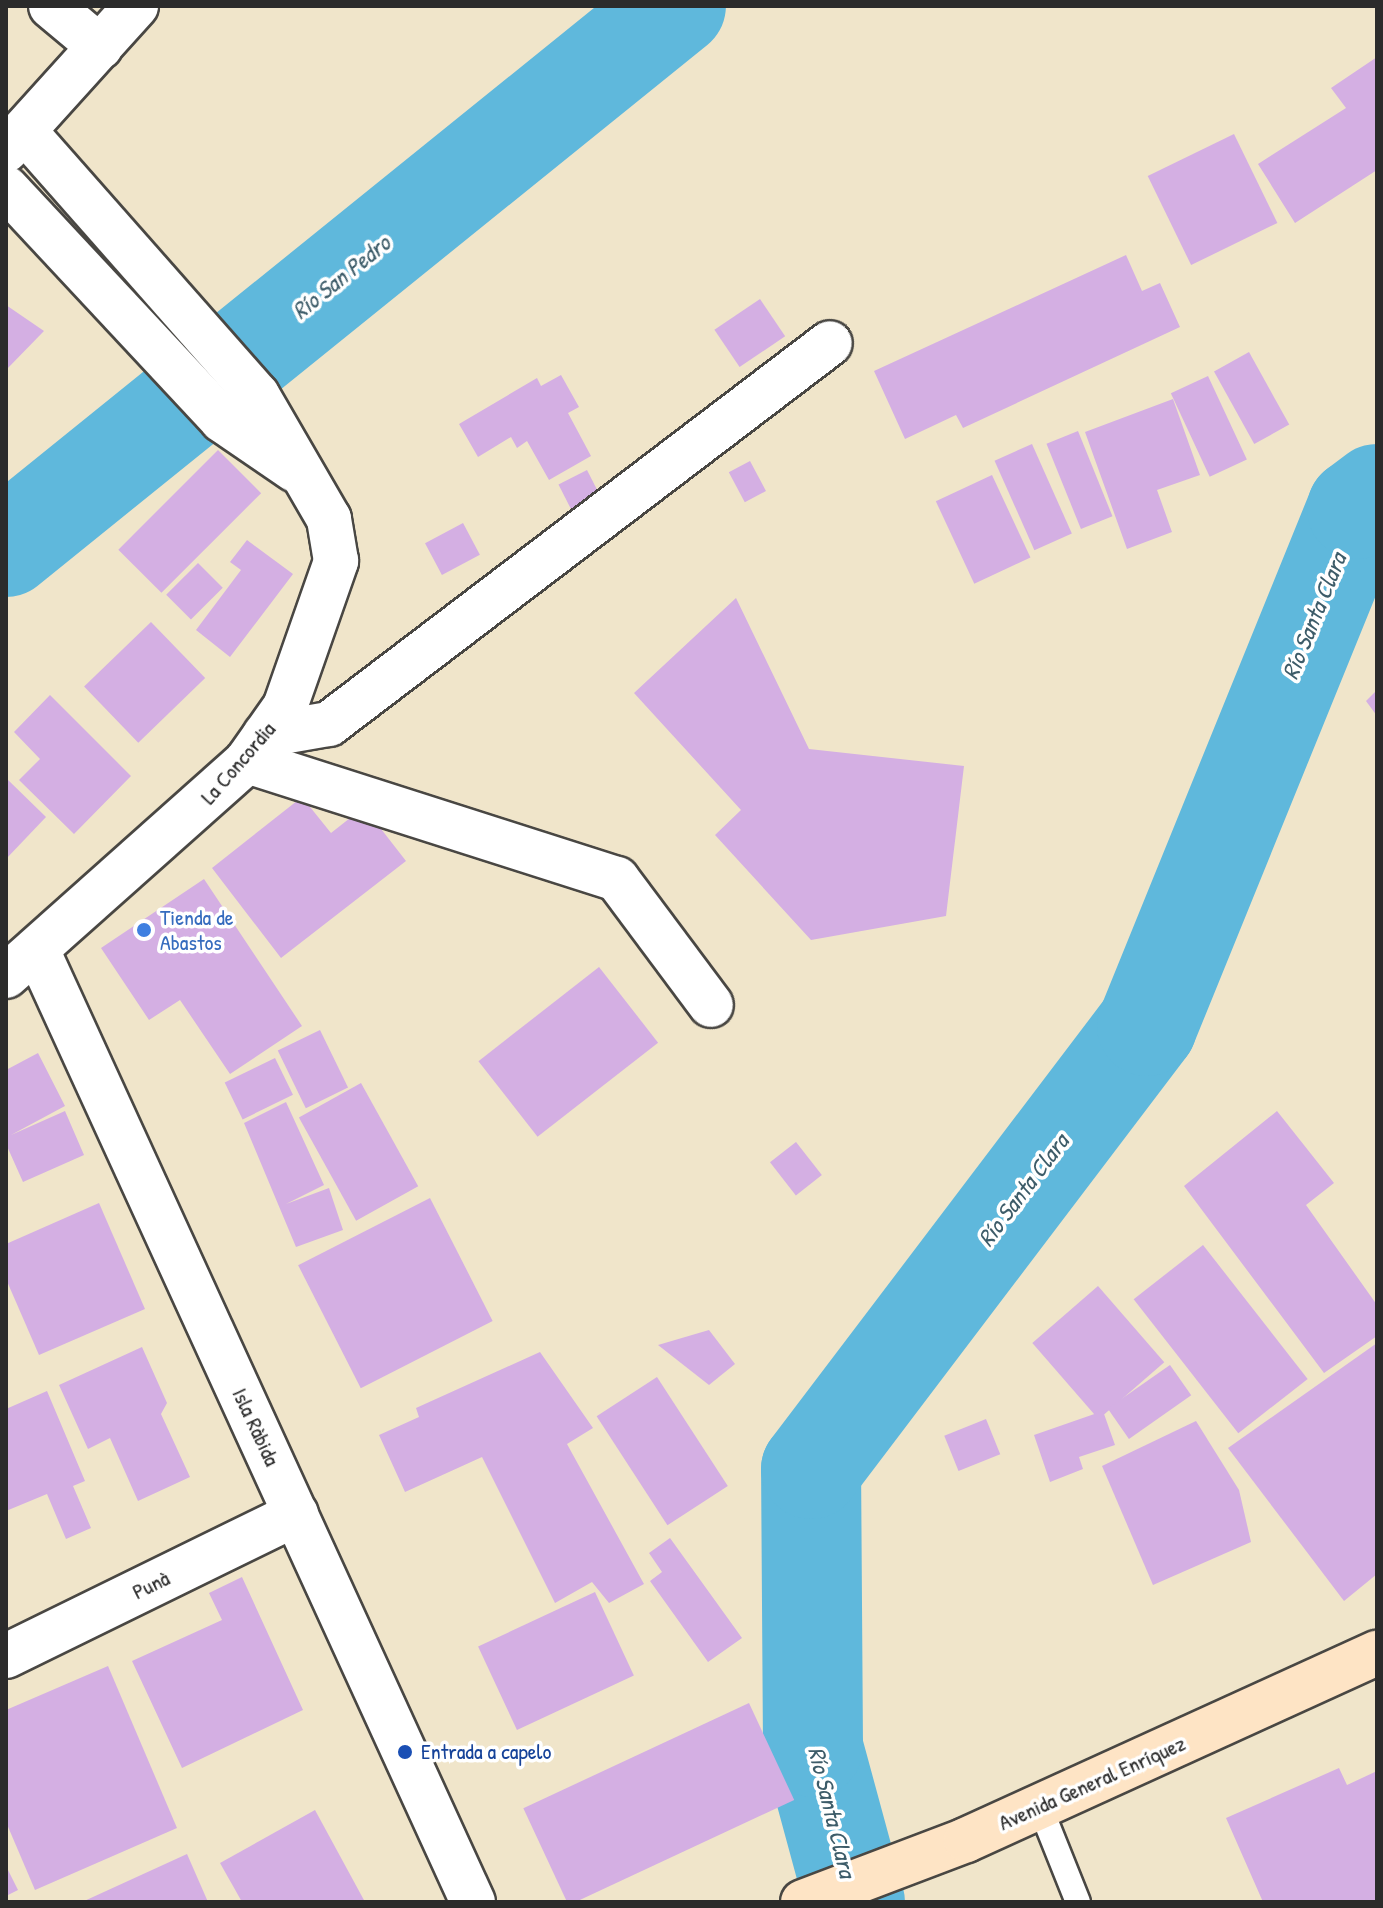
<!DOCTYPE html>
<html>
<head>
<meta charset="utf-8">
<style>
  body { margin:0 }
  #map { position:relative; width:1383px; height:1908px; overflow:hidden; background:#f0e5ca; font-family:"Patrick Hand",sans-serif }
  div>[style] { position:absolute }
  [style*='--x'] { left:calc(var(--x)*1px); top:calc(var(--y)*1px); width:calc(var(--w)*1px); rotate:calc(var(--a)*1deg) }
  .river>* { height:100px; margin:-50px; padding:0 50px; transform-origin:50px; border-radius:50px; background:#5fb8dc }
  .building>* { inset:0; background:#d4afe3; transform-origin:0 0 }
  .roads { filter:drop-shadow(2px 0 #494743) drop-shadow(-2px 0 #494743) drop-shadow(0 2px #494743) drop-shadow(0 -2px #494743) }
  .service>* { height:24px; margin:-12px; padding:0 12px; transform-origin:12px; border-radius:12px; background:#fff }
  .minor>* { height:44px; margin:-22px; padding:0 22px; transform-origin:22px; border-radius:22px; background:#fff }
  .tertiary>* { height:44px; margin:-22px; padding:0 22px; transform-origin:22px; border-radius:22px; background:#fff }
  .secondary>* { height:44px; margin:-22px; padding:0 22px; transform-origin:22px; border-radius:22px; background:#fee4c5 }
  .dots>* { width:22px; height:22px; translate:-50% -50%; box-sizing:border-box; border:4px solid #fff; border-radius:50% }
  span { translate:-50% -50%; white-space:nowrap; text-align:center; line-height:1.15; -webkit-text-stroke:7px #fff; paint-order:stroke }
  .street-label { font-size:22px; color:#2b2b2b }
  .shop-label { font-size:22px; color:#366cbe }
  .left { translate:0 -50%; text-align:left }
  .transit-label { font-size:22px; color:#164399 }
  .water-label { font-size:24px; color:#3d5c69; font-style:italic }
  .frame { position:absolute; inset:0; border:8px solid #2b2b2b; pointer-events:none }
</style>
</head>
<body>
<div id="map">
  <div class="river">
    <div style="--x:6;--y:547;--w:861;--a:-38.92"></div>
    <div style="--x:855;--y:1902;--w:161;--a:-105.2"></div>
    <div style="--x:813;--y:1747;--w:278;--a:-90.4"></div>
    <div style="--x:811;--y:1469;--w:556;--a:-52.82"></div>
    <div style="--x:1147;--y:1026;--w:558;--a:-67.89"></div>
    <div style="--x:1357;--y:509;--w:25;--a:-37"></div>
  </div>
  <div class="building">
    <div style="clip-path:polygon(1377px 57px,1377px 170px,1295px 223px,1258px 164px,1346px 108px,1331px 88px)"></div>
    <div style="left:1234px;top:134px;width:99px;height:96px;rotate:64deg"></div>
    <div style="clip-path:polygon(1126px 255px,1142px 291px,1160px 283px,1180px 327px,963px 428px,956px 415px,905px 439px,874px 371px)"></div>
    <div style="left:760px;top:299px;width:45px;height:55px;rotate:56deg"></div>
    <div style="clip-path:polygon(6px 305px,44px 331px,6px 370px)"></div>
    <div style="left:1249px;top:352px;width:83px;height:40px;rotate:61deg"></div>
    <div style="clip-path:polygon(561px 375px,579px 407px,568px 413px,591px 456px,549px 480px,527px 441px,517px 448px,511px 437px,478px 457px,459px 424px,537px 378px,541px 386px)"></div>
    <div style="left:1208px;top:376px;width:92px;height:41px;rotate:65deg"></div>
    <div style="clip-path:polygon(1173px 399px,1200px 475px,1157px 490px,1172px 532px,1127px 549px,1085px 432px)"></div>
    <div style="left:1078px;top:431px;width:92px;height:34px;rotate:68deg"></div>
    <div style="left:1032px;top:444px;width:98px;height:41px;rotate:66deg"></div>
    <div style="left:218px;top:450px;width:61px;height:141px;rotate:45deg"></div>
    <div style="left:750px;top:461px;width:34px;height:24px;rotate:62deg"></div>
    <div style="left:587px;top:470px;width:45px;height:32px;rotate:63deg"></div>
    <div style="left:992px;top:475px;width:91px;height:62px;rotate:65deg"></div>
    <div style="left:463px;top:523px;width:36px;height:43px;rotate:62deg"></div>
    <div style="clip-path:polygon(247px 540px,293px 574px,230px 657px,196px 630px,241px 570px,230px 562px)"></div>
    <div style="left:198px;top:563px;width:35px;height:45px;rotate:45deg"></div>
    <div style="clip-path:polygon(736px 598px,809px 749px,964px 766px,946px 916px,811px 940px,715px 835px,741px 810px,634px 693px)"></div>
    <div style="left:151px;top:622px;width:78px;height:93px;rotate:46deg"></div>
    <div style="clip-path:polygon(1377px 690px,1377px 716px,1366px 701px)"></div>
    <div style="clip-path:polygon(50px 695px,131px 776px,74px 834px,19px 780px,40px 759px,14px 732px)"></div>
    <div style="clip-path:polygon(6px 778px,46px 817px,6px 859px)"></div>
    <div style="clip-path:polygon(302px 797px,331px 833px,364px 807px,406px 861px,281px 958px,212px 868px)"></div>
    <div style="clip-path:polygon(204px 879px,302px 1026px,230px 1074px,180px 1000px,149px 1020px,101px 948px)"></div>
    <div style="left:599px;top:967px;width:96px;height:153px;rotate:52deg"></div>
    <div style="left:320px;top:1030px;width:64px;height:47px;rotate:64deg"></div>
    <div style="clip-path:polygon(38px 1053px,65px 1106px,11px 1135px,65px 1111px,84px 1155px,23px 1182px,6px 1144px,6px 1070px)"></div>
    <div style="left:275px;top:1058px;width:41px;height:56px;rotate:64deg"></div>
    <div style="left:361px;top:1083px;width:118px;height:71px;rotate:61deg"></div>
    <div style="clip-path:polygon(286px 1102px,324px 1185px,286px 1204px,329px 1188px,343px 1230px,296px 1247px,244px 1123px)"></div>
    <div style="clip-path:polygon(1277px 1111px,1334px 1183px,1306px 1205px,1377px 1305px,1377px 1336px,1324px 1373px,1184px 1186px)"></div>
    <div style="left:796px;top:1142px;width:42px;height:33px;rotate:52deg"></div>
    <div style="left:430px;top:1198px;width:138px;height:148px;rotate:63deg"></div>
    <div style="clip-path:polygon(99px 1203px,145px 1309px,39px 1355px,6px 1279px,6px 1244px)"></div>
    <div style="left:1203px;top:1245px;width:170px;height:88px;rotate:52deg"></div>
    <div style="left:1098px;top:1286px;width:101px;height:87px;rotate:49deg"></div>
    <div style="clip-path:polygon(709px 1330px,735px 1364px,709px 1385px,658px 1345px)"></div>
    <div style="clip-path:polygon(1377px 1343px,1377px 1574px,1344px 1601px,1228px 1448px)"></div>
    <div style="clip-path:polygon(142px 1347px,167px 1403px,161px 1414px,190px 1477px,138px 1501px,110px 1438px,88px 1449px,59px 1385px)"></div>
    <div style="clip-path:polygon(540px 1352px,593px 1428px,567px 1444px,644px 1584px,609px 1603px,592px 1582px,555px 1603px,482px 1457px,405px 1492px,379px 1435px,419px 1417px,416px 1408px)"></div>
    <div style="left:1170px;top:1365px;width:37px;height:76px;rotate:55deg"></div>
    <div style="left:657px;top:1377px;width:130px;height:72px;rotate:57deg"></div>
    <div style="clip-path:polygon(47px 1391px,85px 1481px,73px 1486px,91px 1528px,66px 1539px,47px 1494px,6px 1511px,6px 1409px)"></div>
    <div style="clip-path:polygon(1103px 1411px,1115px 1445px,1079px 1457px,1083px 1469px,1050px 1482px,1034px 1435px)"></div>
    <div style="left:986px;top:1419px;width:38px;height:45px;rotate:68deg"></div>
    <div style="clip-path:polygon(1196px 1421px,1239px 1490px,1251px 1542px,1153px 1585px,1102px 1466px)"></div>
    <div style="clip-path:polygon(670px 1538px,742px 1638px,708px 1662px,650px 1581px,662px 1572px,649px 1553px)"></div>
    <div style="clip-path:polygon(242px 1577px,303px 1710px,182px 1768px,132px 1661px,222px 1620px,209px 1593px)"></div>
    <div style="left:595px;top:1592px;width:92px;height:129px;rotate:65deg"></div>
    <div style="clip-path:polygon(108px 1666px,177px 1828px,35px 1890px,6px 1822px,6px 1710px)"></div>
    <div style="left:749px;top:1703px;width:107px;height:249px;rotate:65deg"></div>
    <div style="clip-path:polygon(1339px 1768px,1347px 1785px,1377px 1771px,1377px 1902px,1263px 1902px,1226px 1818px)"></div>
    <div style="clip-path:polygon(315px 1810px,365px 1902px,242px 1902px,220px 1863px)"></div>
    <div style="clip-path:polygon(187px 1854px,208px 1902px,82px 1902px)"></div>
    <div style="clip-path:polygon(6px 1866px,18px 1890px,6px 1896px)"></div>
  </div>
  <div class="roads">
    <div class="service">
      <div style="--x:1040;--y:1807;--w:102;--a:68.2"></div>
    </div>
    <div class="minor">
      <div style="--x:6;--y:188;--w:317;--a:47"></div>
      <div style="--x:222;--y:420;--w:88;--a:34.4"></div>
      <div style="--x:265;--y:735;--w:65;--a:-9.8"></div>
      <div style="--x:329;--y:724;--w:629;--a:-37.25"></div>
      <div style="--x:247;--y:761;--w:388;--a:17.7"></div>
      <div style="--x:617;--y:879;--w:157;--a:53.3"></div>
      <div style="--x:38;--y:952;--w:1045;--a:65.4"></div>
      <div style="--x:6;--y:976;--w:323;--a:-41.7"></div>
      <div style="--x:247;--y:761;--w:66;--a:-54.9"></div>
      <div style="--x:285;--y:707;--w:155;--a:-70.7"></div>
      <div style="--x:336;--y:561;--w:43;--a:-99.5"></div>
      <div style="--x:329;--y:519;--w:143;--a:-120.1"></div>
      <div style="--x:257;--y:395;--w:352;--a:-131.4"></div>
      <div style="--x:6;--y:1656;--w:323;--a:-26.1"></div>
    </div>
    <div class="tertiary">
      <div style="--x:51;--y:6;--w:64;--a:39.9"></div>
      <div style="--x:6;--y:150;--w:194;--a:-47.9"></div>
    </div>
    <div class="secondary">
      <div style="--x:803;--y:1902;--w:174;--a:-20.8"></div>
      <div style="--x:966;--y:1840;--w:452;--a:-24.5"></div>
    </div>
  </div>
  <div class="dots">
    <div style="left:144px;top:930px;background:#3f7fe0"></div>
    <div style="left:405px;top:1752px;background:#1a4fb4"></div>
  </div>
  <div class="street-label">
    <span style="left:238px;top:763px;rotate:-49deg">La Concordia</span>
    <span style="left:256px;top:1427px;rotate:65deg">Isla Ràbida</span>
    <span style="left:151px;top:1585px;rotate:-26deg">Punà</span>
    <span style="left:1092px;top:1783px;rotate:-24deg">Avenida General Enríquez</span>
  </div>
  <div class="shop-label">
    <span class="left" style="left:160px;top:930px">Tienda de<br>Abastos</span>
  </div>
  <div class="transit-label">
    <span class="left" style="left:421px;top:1752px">Entrada a capelo</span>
  </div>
  <div class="water-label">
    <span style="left:341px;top:277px;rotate:-39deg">Río San Pedro</span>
    <span style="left:1314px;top:616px;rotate:-68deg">Río Santa Clara</span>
    <span style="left:1023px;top:1190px;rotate:-53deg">Río Santa Clara</span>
    <span style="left:832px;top:1812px;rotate:76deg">Río Santa Clara</span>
  </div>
  <div class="frame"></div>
</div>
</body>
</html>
